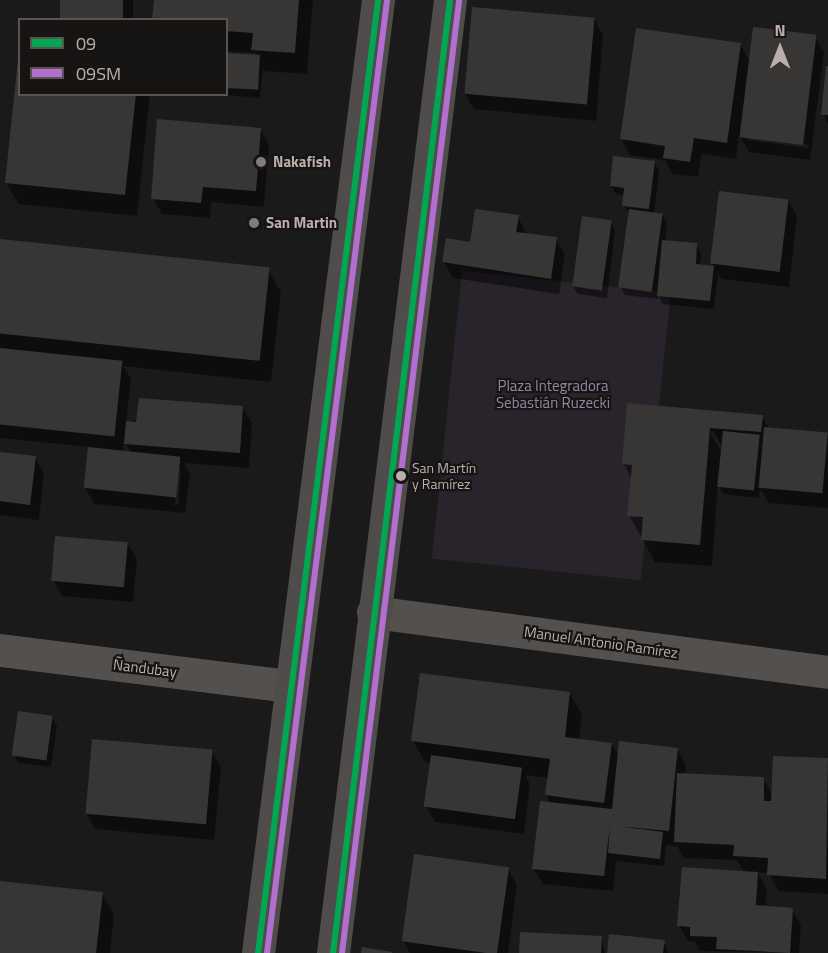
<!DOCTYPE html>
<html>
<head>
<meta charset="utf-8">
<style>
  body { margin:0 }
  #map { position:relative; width:828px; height:953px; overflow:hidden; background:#1a1a1a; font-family:"Titillium Web",sans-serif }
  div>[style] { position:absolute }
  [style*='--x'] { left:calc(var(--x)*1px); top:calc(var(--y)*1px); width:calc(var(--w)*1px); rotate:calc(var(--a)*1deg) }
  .green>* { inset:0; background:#29242c; transform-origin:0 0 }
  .shadow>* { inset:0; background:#0007; transform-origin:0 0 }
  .building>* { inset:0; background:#373634; transform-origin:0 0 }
  .minor>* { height:33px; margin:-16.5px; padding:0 16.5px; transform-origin:16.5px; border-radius:16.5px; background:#53504e }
  .major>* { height:33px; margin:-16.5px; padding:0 16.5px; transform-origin:16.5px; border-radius:16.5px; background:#4f4c4b }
  .bus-1>* { height:6px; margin:-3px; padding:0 3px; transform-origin:3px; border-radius:3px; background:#00a651 }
  .bus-2>* { height:6px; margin:-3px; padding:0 3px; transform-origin:3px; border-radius:3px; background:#b36fd0 }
  .dots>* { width:16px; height:16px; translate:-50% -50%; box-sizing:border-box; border:3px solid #171514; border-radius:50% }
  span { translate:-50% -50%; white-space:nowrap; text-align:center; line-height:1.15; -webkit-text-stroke:4.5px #171514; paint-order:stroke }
  .bus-label { font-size:14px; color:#bbafac }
  .left { translate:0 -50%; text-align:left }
  .poi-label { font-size:15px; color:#bbafac; font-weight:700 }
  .park-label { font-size:15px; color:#9883a6 }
  .street-label { font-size:15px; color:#bbafac }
  .legend { position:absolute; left:18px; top:18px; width:210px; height:78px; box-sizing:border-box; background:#171514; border:2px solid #595351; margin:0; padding:8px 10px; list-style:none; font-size:18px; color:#bbafac }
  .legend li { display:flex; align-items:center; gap:12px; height:30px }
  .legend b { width:30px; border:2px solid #595351 }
  .north { position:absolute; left:750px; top:18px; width:60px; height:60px; -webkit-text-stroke:4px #171514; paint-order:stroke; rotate:0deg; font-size:16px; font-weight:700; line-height:24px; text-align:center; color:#bbafac }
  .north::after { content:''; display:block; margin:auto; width:21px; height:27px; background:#bbafac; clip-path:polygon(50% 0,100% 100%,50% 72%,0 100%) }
</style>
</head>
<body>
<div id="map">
  <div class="green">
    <div style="left:462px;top:271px;width:210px;height:289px;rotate:6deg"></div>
  </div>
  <div class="shadow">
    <div style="left:62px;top:0;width:71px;height:20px"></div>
    <div style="clip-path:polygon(155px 0,313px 0,307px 74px,265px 71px,263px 67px,260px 98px,215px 94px,226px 94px,226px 54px,257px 56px,255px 53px,226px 51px,226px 20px)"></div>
    <div style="clip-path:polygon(594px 19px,603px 35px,596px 121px,474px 109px,465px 94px)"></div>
    <div style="clip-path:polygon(evenodd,815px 37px,824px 52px,810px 160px,749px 152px,739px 135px,736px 159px,702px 154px,698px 177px,673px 174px,665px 160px,630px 155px,621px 139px,740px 44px,750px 61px,815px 37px,749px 137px,809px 145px,808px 148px,749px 140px,749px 137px)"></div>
    <div style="clip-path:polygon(20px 59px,20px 94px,150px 94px,137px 216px,19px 204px,6px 183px)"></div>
    <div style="clip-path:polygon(828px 66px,828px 124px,823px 114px)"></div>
    <div style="clip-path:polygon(260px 129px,269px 145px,264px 207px,211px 202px,210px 218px,162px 214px,153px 198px)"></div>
    <div style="clip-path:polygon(654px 162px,659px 170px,654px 214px,662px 215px,667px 223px,665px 242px,696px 245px,701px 253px,700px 266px,714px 267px,712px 263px,788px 200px,797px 216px,789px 287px,721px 279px,718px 273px,714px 309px,663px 304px,658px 295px,658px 299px,625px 295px,621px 287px,630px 214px,624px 206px,624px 195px,616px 194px,611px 186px)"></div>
    <div style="clip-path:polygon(518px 217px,527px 235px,556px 239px,565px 255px,559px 294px,453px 278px,444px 262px)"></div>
    <div style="clip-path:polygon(611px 222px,615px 230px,607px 298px,578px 294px,573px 286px)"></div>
    <div style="clip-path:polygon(evenodd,0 241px,268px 270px,281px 292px,271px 382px,123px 366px,131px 378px,126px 422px,242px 407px,252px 423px,249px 468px,184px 463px,190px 473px,185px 513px,94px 504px,85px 488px,89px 447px,0 438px,0 241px,124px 442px,131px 453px,123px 452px,124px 442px,0 241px,178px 470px,181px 470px,178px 505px,175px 505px,178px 470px)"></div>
    <div style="clip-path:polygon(evenodd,629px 405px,762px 416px,769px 429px,828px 434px,828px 508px,769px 503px,760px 488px,759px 498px,724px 494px,718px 485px,712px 566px,655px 562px,629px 515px,632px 479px,624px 464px,629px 405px,709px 431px,713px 431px,726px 454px,724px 456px,709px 431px)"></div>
    <div style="clip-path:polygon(0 453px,35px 458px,44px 473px,39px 520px,0 515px)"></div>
    <div style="clip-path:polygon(127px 543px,137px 559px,133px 602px,62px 596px,53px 580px)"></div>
    <div style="clip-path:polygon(570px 694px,582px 715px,579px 740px,612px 744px,619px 757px,677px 749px,686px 765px,685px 775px,763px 779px,773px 795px,775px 757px,828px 760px,828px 894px,778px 891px,769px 873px,757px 872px,767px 889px,765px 907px,792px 909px,801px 925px,799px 953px,700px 951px,695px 942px,688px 941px,679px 925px,744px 873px,737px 860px,684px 858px,677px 846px,666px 845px,664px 866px,616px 861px,613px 891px,543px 884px,534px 869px,551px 804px,546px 795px,549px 778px,525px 775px,530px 784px,524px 834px,435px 822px,426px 807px,432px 763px,425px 762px,413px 741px)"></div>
    <div style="clip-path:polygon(52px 718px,57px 726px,51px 767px,18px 763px,14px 755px)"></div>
    <div style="clip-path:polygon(211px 751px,221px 767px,214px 840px,95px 829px,86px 813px)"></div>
    <div style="clip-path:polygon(508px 869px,517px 885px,508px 953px,410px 953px,403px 940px)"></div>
    <div style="clip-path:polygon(0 883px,102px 893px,114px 915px,110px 953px,0 953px)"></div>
    <div style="clip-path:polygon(601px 937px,605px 953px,520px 953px)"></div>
    <div style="clip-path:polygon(664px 941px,668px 953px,608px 953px)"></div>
  </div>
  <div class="building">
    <div style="left:60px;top:0;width:63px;height:18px"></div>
    <div style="clip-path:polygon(154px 0,299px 0,295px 53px,251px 50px,253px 33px,226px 31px,226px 20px,152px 20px)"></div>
    <div style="left:472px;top:7px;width:123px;height:87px;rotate:5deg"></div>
    <div style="left:753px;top:27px;width:64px;height:111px;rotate:7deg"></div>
    <div style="clip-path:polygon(636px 28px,741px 43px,727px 143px,694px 138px,690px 162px,663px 158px,665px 146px,620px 139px)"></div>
    <div style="left:226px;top:53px;width:34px;height:35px;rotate:3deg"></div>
    <div style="clip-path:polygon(18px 59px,20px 94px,136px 94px,125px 195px,5px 183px)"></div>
    <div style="clip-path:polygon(826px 66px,828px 66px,828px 115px,821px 115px)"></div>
    <div style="clip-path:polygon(157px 119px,261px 128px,256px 191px,203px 187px,201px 203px,151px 199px)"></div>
    <div style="clip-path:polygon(613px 156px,655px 161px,649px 209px,622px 206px,624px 188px,610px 186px)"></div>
    <div style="left:719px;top:191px;width:70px;height:73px;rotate:7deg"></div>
    <div style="clip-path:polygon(475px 209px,519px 215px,516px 232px,557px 237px,551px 279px,442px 262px,446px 238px,470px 242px)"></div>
    <div style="left:629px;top:209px;width:34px;height:79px;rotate:8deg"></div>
    <div style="left:582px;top:216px;width:30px;height:71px;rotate:8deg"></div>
    <div style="left:0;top:239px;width:271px;height:94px;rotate:6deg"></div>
    <div style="clip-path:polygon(662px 240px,697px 243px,696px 264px,714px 266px,710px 301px,657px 296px)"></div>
    <div style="left:0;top:348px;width:123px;height:76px;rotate:6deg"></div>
    <div style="clip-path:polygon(139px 398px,243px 406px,240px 453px,124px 444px,126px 421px,136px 422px)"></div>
    <div style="clip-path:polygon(627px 403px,763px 415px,761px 432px,710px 428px,700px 545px,641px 540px,643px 517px,627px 516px,632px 465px,622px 464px)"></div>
    <div style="left:764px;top:427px;width:64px;height:61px;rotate:5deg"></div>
    <div style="left:723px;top:431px;width:37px;height:56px;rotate:6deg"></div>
    <div style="left:88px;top:447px;width:93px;height:41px;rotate:6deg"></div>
    <div style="clip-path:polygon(0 452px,36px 456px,30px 505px,0 501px)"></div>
    <div style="left:55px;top:536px;width:73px;height:45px;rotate:5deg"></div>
    <div style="clip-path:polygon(420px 673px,570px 692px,565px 737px,612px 743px,604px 803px,545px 795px,550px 759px,411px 741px)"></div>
    <div style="left:18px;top:711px;width:35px;height:45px;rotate:8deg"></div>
    <div style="left:92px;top:739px;width:121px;height:75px;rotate:5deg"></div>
    <div style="clip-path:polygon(619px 741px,678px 748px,669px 831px,617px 826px,663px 832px,660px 859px,608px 853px,610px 825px,604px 876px,532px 869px,540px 801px,612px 809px)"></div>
    <div style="left:431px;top:755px;width:92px;height:52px;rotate:8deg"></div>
    <div style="clip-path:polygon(773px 756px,828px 758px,826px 879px,767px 875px,768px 858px,733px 856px,734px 845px,674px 842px,677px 773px,764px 777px,764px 801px,771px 801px)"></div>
    <div style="left:414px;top:854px;width:96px;height:88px;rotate:8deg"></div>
    <div style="clip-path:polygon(682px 867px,758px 872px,756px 905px,793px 908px,790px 953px,716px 949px,717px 937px,690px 936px,690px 927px,677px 926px)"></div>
    <div style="clip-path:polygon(0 881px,103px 892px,96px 953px,0 953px)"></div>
    <div style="clip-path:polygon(520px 932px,602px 936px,601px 953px,519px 953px)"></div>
    <div style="clip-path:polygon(609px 934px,665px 940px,663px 953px,607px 953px)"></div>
    <div style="clip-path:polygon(362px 947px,392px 952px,392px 953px,361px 953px)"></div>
  </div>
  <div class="minor">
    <div style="--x:373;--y:612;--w:459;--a:7.5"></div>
    <div style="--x:0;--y:650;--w:292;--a:7.1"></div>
  </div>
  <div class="major">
    <div style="--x:258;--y:953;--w:961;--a:-82.82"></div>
    <div style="--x:333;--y:953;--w:960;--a:-83"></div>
  </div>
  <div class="bus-1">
    <div style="--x:258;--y:953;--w:961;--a:-82.82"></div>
    <div style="--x:333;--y:953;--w:960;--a:-83"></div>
  </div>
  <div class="bus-2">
    <div style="--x:267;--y:953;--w:960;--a:-82.82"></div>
    <div style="--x:342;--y:953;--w:959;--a:-82.99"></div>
  </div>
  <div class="dots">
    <div style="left:261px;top:162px;background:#837b79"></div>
    <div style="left:254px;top:223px;background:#837b79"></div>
    <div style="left:401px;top:476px;background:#bbafac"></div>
  </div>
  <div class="bus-label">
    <span class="left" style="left:412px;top:476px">San Martín<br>y Ramírez</span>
  </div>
  <div class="poi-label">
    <span class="left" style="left:273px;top:162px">Nakafish</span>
    <span class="left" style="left:266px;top:223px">San Martin</span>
  </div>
  <div class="park-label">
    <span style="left:553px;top:394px">Plaza Integradora<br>Sebastián Ruzecki</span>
  </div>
  <div class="street-label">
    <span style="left:601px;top:642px;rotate:8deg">Manuel Antonio Ramírez</span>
    <span style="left:145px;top:668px;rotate:7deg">Ñandubay</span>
  </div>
  <ul class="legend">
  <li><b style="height:8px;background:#00a651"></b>09</li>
  <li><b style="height:8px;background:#b36fd0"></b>09SM</li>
  </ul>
  <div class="north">N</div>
</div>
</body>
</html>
